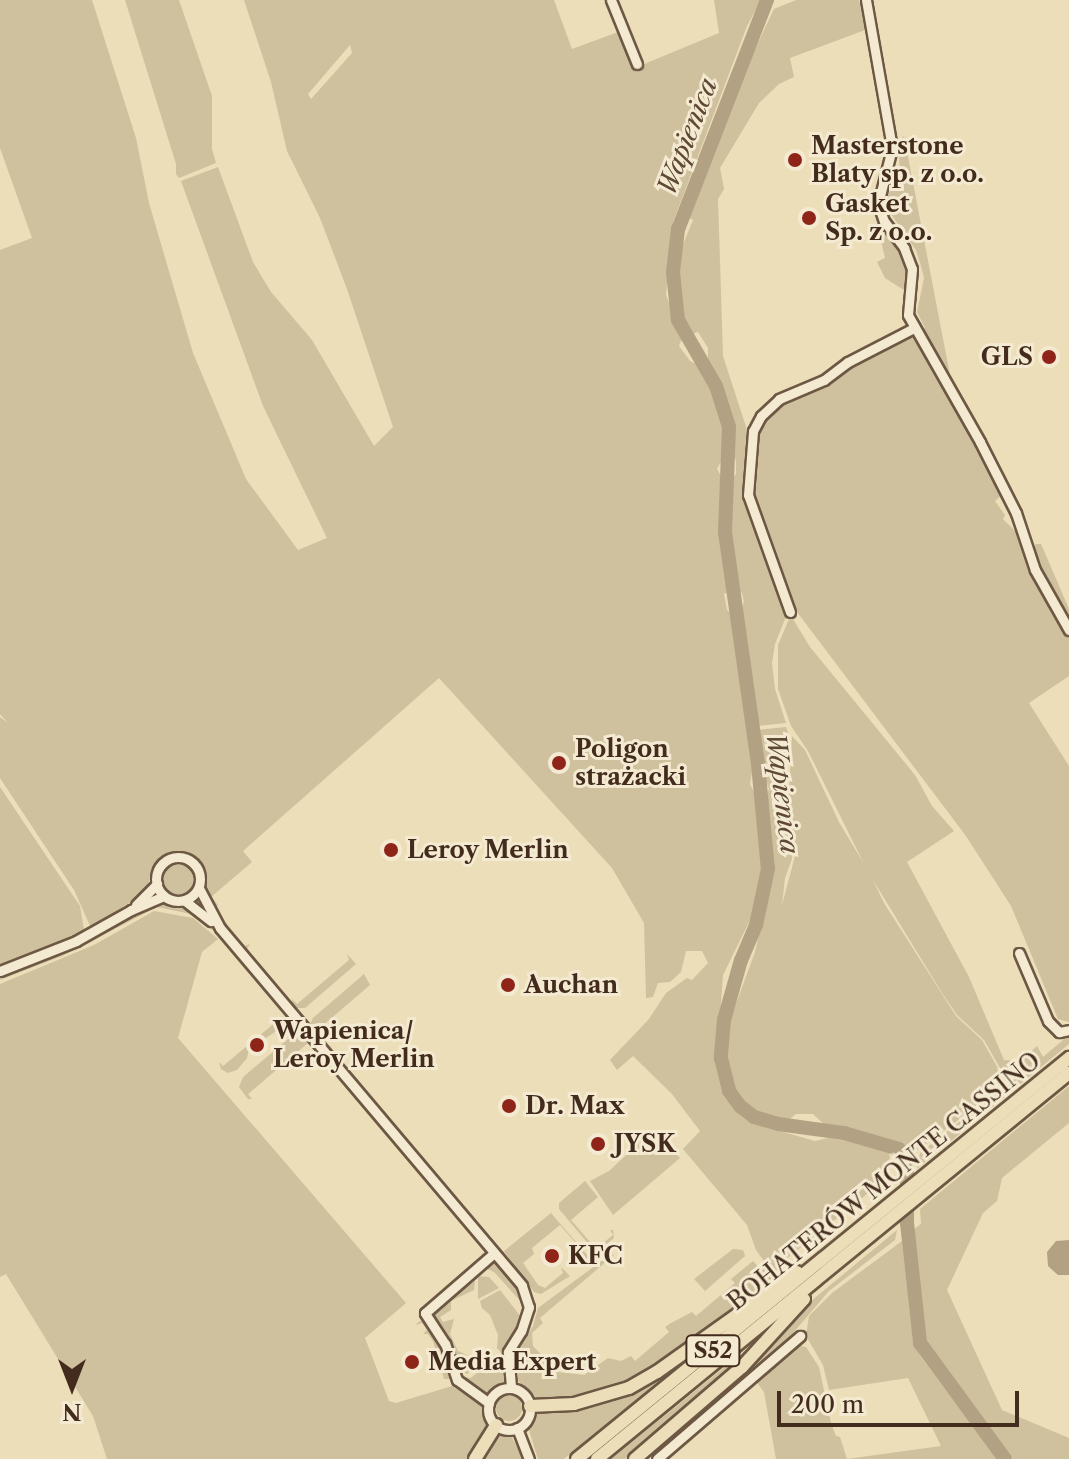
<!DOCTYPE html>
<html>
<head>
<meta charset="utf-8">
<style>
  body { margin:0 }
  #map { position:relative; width:1069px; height:1459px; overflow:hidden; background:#ecdeb8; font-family:"Libre Caslon Text",serif }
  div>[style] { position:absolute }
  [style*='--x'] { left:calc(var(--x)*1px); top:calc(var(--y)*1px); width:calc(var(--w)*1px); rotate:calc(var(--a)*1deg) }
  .green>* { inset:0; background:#cfc09e }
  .round { border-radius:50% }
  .water>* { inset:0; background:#b3a183 }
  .river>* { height:14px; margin:-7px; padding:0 7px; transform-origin:7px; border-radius:7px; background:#b3a183 }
  .roads { filter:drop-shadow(2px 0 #6d5844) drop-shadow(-2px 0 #6d5844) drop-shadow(0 2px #6d5844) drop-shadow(0 -2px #6d5844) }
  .minor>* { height:9px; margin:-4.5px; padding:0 4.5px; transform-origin:4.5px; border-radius:4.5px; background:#f3ead1 }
  .minor>.ring { margin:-4.5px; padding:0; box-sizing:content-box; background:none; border:9px solid #f3ead1; border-radius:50% }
  .highway>* { height:12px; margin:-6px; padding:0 6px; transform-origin:6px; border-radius:6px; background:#ecdeb8 }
  .dots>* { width:22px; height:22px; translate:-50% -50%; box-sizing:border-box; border:4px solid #f3ead1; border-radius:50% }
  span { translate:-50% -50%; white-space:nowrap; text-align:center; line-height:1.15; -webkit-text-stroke:6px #f3ead1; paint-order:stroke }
  .shield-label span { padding:2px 6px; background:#f3ead1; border:2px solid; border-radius:6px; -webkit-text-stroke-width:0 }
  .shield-label { font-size:22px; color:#432c1d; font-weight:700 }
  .poi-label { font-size:24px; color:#432c1d; font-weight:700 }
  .left { translate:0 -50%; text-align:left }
  .right { translate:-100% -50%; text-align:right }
  .street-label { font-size:24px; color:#432c1d }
  .water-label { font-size:26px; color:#5f4936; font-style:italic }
  .north { position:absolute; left:32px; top:1347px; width:80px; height:80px; -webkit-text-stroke:6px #f3ead1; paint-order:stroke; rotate:180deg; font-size:22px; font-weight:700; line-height:32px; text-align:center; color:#432c1d }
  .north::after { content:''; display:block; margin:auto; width:28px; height:36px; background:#432c1d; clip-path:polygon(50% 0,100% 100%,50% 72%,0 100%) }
  .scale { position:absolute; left:777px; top:1391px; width:242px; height:36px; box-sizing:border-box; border:4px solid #432c1d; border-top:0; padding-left:10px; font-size:24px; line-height:28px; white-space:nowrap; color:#432c1d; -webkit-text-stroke:6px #f3ead1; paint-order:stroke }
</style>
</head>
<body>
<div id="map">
  <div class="green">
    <div style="clip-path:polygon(evenodd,0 0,92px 0,136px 138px,149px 203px,193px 353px,246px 479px,298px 550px,327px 538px,263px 406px,181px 181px,218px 167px,253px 262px,271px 292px,312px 340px,374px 446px,393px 427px,347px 289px,320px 218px,287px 151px,271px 82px,244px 0,554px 0,572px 49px,621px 31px,637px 67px,719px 33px,714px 0,761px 0,747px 26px,673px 222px,666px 295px,682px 338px,679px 346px,690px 361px,702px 367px,719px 402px,724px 426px,724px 456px,717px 469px,722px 478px,729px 592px,724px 594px,727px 610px,732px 614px,753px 766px,750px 784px,757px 798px,762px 834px,761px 885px,754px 912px,723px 975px,717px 1058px,723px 1088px,731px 1102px,758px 1125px,815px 1141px,828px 1138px,863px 1143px,889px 1151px,890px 1158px,867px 1194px,780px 1264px,785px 1274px,655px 1368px,626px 1384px,595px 1395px,539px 1400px,515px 1378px,513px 1358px,533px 1326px,538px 1308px,611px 1254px,614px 1255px,540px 1318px,543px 1323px,532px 1333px,533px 1346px,558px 1372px,584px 1375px,608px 1358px,621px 1361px,631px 1356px,635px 1361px,669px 1332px,665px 1327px,671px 1323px,692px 1312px,696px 1316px,735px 1283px,731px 1279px,753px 1261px,761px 1270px,767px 1265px,756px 1250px,747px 1225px,683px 1149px,700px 1131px,672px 1094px,633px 1056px,617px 1070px,610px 1060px,649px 1019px,666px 993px,687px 978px,692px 980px,708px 963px,702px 951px,686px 951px,681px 972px,670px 982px,658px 983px,653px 997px,646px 998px,644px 923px,612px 868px,439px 678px,243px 851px,252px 862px,211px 897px,218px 905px,214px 910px,245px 946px,250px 944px,246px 951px,216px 916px,204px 893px,206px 873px,201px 863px,180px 852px,168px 853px,156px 864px,145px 892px,91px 928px,74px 890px,0 778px,0 717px,8px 723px,0 714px,0 250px,32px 238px,0 148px,0 0,350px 45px,352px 53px,311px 99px,308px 94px,350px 45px)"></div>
    <div style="clip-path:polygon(125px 0,179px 0,212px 96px,212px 149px,216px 163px,179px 178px,176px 174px,176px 164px)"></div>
    <div style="clip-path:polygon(796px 0,859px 0,865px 30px,790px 58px,794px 77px,779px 84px,759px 103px,720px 168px,724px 189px,718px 199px,723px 356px,748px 433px,744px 496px,787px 614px,775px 644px,772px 663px,775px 689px,786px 723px,757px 726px,739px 615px,744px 602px,742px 593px,737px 590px,728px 522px,730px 482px,736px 474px,736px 460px,732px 456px,729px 406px,708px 359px,708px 348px,698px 332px,692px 334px,682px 318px,677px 292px,680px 252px,693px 220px,688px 217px,736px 90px,774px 9px)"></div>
    <div style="clip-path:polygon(904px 136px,950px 375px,920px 332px,925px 328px,917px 312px,924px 278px,921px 266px,916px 250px,891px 214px,887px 197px,900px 172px,898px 142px)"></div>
    <div style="clip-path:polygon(875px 214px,902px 249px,910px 272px,907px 292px,885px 278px,877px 262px,885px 258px)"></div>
    <div style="clip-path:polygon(912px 334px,1003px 494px,995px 501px,1005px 515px,1003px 519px,1018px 534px,1028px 563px,1069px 636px,1069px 676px,1029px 703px,1069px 766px,1069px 1022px,1058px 1019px,1011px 906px,966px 836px,791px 604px,752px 495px,758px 432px,770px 410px,794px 397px,798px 399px,846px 367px)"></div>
    <div style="clip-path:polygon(1036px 544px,1041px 544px,1069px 609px,1069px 625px,1030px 552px)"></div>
    <div style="clip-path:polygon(789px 619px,793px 619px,810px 647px,915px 775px,932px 806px,954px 831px,907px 862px,969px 977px,1004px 1060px,1021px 1061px,1037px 1046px,1043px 1057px,1069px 1035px,1069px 1044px,917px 1169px,920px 1153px,1039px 1059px,1017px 1075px,1000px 1068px,984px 1040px,957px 1015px,942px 993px,873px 880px,884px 903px,956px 1016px,982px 1040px,999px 1070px,1015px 1077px,917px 1151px,911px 1169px,906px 1152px,898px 1144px,827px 1127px,813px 1114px,796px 1114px,787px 1121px,768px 1118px,748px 1108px,737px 1097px,729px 1076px,725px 1050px,730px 1020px,755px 952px,770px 883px,766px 798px,769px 789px,762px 770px,758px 730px,786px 727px,789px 735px,785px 778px,792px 859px,785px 878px,782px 905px,795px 856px,788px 809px,792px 736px,805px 750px,839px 822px,864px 864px,808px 751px,791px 726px,778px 689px,778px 645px)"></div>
    <div style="clip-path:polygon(0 787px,80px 906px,84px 930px,51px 948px,0 967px)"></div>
    <div class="round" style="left:163px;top:863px;width:32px;height:32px"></div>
    <div style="clip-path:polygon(156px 903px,190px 910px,218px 934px,191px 914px,157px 907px,62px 956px,0 980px,0 976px,88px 940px)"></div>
    <div style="clip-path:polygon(154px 911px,193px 918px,218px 939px,202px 952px,178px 1038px,406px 1303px,365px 1338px,389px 1401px,396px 1403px,452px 1386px,482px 1405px,488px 1430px,469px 1459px,107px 1459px,93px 1416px,6px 1274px,0 1277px,0 984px,94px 945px)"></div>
    <div style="clip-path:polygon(347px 954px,356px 964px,305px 1008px,293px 1008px,292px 999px,297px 1004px,349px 960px)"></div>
    <div style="clip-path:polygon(364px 974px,370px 985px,314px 1033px,310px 1024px,313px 1018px)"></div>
    <div style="clip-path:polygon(283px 1016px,284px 1026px,249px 1049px,247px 1058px,237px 1070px,228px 1073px,221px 1069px,219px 1062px,223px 1066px)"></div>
    <div style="clip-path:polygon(300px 1037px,308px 1043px,248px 1094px,252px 1099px,248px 1099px,239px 1087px,243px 1077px,288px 1039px)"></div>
    <div style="clip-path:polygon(1069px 1086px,1069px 1123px,1002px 1178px,997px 1201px,983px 1213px,947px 1290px,1002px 1410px,1069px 1438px,1069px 1459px,1013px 1459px,930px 1353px,920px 1318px,913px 1230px,921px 1224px,920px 1209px)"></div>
    <div style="clip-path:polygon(656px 1134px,663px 1138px,680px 1158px,613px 1215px,590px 1181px,609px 1171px,639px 1143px)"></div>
    <div style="clip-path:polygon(585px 1181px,598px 1197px,571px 1220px,596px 1249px,613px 1235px,610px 1230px,613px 1230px,614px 1238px,599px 1250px,591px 1247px,559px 1209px,559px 1203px)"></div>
    <div style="clip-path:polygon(551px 1213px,588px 1256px,585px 1263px,574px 1264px,583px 1256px,581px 1249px,560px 1225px,532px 1248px,534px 1254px,523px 1263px,538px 1285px,545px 1288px,563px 1273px,561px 1267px,570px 1276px,541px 1294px,534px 1292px,504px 1251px)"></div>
    <div style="clip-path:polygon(897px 1230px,895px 1240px,829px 1291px,781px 1347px,729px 1394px,725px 1391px,805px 1306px)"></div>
    <div style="clip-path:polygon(902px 1241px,913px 1341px,921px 1357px,997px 1459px,776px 1459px,764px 1392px,755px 1380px,797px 1345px,806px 1347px,819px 1367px,831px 1423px,836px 1436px,840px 1437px,847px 1459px,941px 1446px,908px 1378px,829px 1390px,823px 1365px,806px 1336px,809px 1316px,832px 1293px)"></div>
    <div style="clip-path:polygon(733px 1249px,743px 1250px,745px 1256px,705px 1291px,694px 1279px)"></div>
    <div style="clip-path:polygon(489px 1263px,497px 1263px,516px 1285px,524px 1305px,494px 1272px,485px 1268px)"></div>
    <div style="clip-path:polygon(478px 1276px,489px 1277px,499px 1288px,478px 1299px)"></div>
    <div style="clip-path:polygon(471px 1279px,475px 1281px,474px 1290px,451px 1301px,451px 1310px,440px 1317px,443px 1322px,454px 1319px,450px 1334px,458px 1351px,467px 1355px,464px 1359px,469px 1361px,469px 1356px,474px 1359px,475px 1368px,467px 1374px,458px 1368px,449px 1342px,433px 1314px)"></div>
    <div style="clip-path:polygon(500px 1290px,521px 1317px,503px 1355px,497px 1348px,498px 1335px,490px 1315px,482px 1308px,480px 1301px)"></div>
    <div style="clip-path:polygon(420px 1321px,425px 1322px,434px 1334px,450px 1379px,444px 1379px,433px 1341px,428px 1334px,423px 1334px,427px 1330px,422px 1323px,415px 1325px)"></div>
    <div style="clip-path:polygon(768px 1332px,744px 1359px,625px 1459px,611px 1459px)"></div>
    <div style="clip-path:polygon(720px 1333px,564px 1459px,538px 1459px,529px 1430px,536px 1411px,593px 1405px,631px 1392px)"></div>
    <div style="clip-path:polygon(493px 1356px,503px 1365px,506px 1384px,494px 1389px,487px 1399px,460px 1377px,471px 1378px,480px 1370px,487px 1374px,491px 1367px,486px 1362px)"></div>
    <div class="round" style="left:496px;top:1395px;width:26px;height:26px"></div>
    <div style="clip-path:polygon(498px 1431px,511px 1436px,524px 1459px,480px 1459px)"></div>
  </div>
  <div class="water">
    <div style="clip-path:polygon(1069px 1240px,1069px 1275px,1058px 1275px,1048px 1266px,1047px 1252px,1056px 1241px)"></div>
  </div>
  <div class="river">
    <div style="--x:767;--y:0;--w:246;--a:111.2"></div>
    <div style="--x:678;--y:229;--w:43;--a:96.6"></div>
    <div style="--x:673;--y:272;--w:48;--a:84.1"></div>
    <div style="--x:678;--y:320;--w:76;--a:60.1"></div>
    <div style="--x:716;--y:386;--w:43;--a:72.4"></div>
    <div style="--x:729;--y:427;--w:105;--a:92.2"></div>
    <div style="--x:725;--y:532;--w:234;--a:81.9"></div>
    <div style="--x:758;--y:764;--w:105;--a:84.6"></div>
    <div style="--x:768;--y:869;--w:57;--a:102.1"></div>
    <div style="--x:756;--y:925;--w:38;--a:113"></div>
    <div style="--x:741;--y:960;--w:62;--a:105.8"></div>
    <div style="--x:724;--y:1020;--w:38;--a:95"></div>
    <div style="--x:721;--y:1058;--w:34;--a:76"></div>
    <div style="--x:729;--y:1091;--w:19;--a:54"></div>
    <div style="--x:740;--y:1106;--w:18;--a:38"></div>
    <div style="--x:754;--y:1117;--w:25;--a:16"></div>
    <div style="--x:778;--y:1124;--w:67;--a:7.8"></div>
    <div style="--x:844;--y:1133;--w:57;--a:16.2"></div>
    <div style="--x:899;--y:1149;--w:23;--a:70"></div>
    <div style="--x:907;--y:1171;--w:52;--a:90"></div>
    <div style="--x:907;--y:1223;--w:121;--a:83.8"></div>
    <div style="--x:920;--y:1343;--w:144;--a:53.8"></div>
  </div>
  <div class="roads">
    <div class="minor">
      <div style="--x:611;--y:0;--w:69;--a:67.9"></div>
      <div style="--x:866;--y:0;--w:150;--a:80"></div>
      <div style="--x:892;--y:148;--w:58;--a:104"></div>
      <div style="--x:878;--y:204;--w:18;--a:71"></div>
      <div style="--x:884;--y:221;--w:34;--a:53"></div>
      <div style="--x:904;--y:248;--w:22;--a:69"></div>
      <div style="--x:912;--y:269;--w:46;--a:95"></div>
      <div style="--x:908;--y:315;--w:146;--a:60.4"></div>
      <div style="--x:980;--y:442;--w:80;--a:63.1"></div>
      <div style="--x:1016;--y:513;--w:60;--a:71.6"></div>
      <div style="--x:1035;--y:570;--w:69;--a:60.5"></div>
      <div style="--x:790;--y:612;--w:124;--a:-109.7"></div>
      <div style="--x:748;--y:495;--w:64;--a:-85.5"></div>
      <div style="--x:753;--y:431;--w:17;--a:-62"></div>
      <div style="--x:761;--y:416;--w:25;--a:-43"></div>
      <div style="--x:779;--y:399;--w:49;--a:-22.9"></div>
      <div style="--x:824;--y:380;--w:30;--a:-37"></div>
      <div style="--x:848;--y:362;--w:74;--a:-27.3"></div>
      <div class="ring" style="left:156px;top:857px;width:35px;height:35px"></div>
      <div style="--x:199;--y:888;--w:45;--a:62.3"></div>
      <div style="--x:220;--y:928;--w:468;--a:49.8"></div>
      <div style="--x:522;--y:1286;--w:22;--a:72"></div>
      <div style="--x:529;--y:1307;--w:25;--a:108"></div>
      <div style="--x:521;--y:1331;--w:25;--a:122"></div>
      <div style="--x:508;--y:1352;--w:36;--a:85"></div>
      <div style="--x:185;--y:901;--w:33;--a:38"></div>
      <div style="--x:136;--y:905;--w:30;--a:-45"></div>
      <div style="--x:1019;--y:953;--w:74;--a:66.9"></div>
      <div style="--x:1048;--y:1021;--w:16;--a:45"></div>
      <div style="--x:1059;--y:1032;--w:10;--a:-11"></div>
      <div style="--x:0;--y:971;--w:82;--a:-21.5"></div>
      <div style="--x:76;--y:941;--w:63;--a:-29.4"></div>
      <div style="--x:131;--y:910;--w:36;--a:-23"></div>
      <div class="ring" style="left:488px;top:1388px;width:33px;height:33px"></div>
      <div style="--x:489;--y:1403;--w:39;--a:-144"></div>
      <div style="--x:457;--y:1380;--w:38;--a:-108"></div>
      <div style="--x:445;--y:1344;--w:37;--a:-123"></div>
      <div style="--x:425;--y:1313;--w:91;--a:-41"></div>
      <div style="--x:517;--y:1428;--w:33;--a:69"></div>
      <div style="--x:657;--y:1459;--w:189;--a:-40.7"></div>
    </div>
    <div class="highway">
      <div style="--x:530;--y:1406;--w:44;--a:-2.6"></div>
      <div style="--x:574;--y:1404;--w:57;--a:-16.2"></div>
      <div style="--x:629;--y:1388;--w:32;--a:-30"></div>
      <div style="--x:657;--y:1372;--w:172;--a:-35.5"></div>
      <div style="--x:475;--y:1459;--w:40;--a:-58"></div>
      <div style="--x:577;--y:1459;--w:635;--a:-39.18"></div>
      <div style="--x:597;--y:1459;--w:610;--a:-39.28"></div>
      <div style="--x:635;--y:1459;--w:141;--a:-40.7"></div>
      <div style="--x:742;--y:1367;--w:92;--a:-47.6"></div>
    </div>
  </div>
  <div class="dots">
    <div style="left:795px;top:160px;background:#8f2418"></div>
    <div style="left:809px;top:218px;background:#8f2418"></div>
    <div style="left:1049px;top:357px;background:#8f2418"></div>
    <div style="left:559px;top:763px;background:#8f2418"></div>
    <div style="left:391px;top:850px;background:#8f2418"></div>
    <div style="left:508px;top:985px;background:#8f2418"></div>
    <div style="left:257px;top:1045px;background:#8f2418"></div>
    <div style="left:509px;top:1106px;background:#8f2418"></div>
    <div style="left:598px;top:1144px;background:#8f2418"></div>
    <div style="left:552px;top:1256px;background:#8f2418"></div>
    <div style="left:412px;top:1362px;background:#8f2418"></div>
  </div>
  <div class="shield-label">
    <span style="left:713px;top:1351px">S52</span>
  </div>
  <div class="poi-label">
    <span class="left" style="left:811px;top:160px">Masterstone<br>Blaty sp. z o.o.</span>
    <span class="left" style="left:825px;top:218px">Gasket<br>Sp. z o.o.</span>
    <span class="right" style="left:1033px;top:357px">GLS</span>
    <span class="left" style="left:575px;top:763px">Poligon<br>strażacki</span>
    <span class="left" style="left:407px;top:850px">Leroy Merlin</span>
    <span class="left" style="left:524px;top:985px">Auchan</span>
    <span class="left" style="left:273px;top:1045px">Wapienica/<br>Leroy Merlin</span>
    <span class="left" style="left:525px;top:1106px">Dr. Max</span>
    <span class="left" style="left:614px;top:1144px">JYSK</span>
    <span class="left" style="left:568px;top:1256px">KFC</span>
    <span class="left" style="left:428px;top:1362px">Media Expert</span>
  </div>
  <div class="street-label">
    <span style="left:884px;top:1181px;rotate:-39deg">BOHATERÓW MONTE CASSINO</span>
  </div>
  <div class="water-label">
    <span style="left:688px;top:137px;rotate:-69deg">Wapienica</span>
    <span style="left:782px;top:793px;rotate:83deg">Wapienica</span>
  </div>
  <div class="north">N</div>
  <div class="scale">200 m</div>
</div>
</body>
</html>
